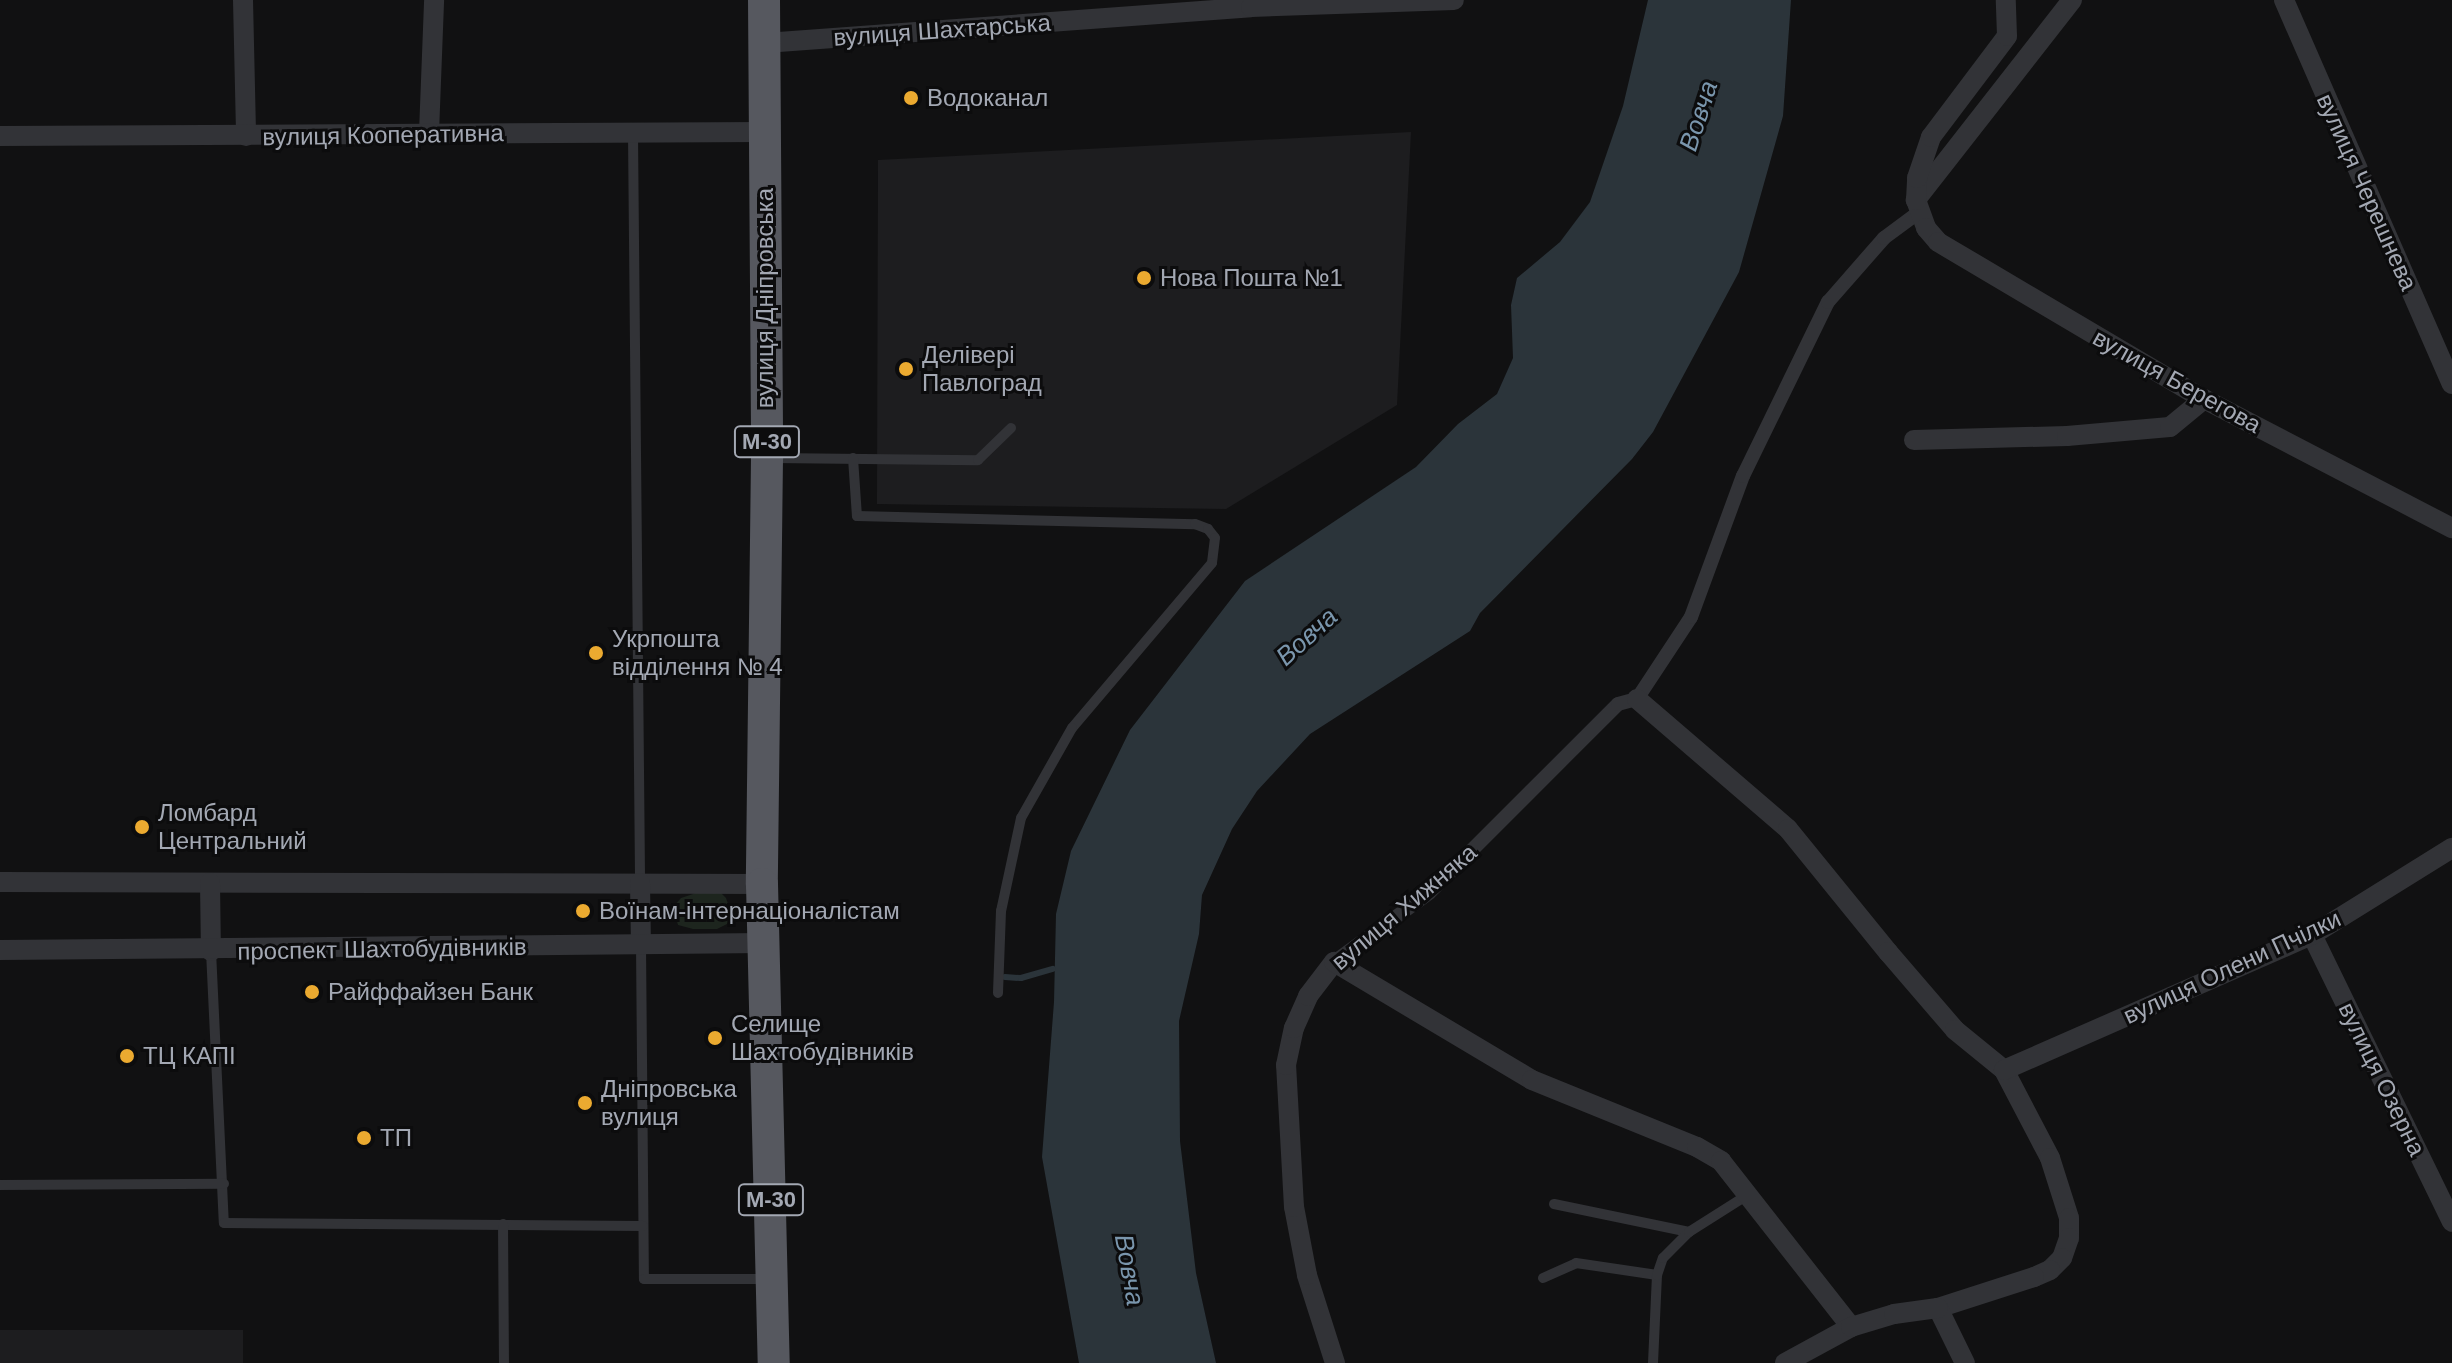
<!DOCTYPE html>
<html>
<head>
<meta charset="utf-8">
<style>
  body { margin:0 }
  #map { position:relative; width:2452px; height:1363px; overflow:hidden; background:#111112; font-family:Arial,sans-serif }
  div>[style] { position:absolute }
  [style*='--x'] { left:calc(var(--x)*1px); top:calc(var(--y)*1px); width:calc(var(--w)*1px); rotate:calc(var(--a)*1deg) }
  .built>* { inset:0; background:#1d1d1f; transform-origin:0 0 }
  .green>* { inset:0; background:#1d251e }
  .water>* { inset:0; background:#2b343a }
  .stream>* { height:6px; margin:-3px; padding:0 3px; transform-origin:3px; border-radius:3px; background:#2b343a }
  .service>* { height:10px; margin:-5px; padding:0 5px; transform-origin:5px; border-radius:5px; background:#323337 }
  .pedestrian>* { height:14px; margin:-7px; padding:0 7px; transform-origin:7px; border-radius:7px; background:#323337 }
  .minor>* { height:20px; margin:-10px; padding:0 10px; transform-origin:10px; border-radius:10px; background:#323337 }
  .trunk>* { height:32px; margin:-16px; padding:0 16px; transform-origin:16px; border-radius:16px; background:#56585f }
  .dots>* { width:22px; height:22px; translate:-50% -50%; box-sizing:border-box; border:4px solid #0c0c0d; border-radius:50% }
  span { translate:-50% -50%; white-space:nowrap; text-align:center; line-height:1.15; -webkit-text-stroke:6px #0c0c0d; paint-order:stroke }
  .shield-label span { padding:2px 6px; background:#0c0c0d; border:2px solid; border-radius:6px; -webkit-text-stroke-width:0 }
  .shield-label { font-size:22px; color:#a3a8b3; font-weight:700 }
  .street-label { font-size:24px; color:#a3a8b3 }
  .poi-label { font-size:24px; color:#a3a8b3 }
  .left { translate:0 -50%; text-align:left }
  .water-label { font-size:26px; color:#7a96ad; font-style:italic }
</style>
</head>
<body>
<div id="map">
  <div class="built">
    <div style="clip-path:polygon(1411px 132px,1397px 405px,1226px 509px,877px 504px,878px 160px)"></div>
    <div style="left:0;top:1330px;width:243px;height:33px"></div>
  </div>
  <div class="green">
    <div style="clip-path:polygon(696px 893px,721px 893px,726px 898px,732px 915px,727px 924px,717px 929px,693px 929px,678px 925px,673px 907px,681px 898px)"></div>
  </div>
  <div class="water">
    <div style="clip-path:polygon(1648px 0,1791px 0,1783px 116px,1739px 272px,1653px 432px,1632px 459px,1480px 613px,1470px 631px,1310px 734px,1257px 791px,1232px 829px,1202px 895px,1199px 934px,1179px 1021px,1180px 1141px,1196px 1273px,1216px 1363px,1079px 1363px,1042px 1157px,1054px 1002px,1056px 914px,1071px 851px,1130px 730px,1245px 581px,1416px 467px,1458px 424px,1497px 394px,1513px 358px,1511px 305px,1517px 278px,1560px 242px,1590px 202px,1623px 106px)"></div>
  </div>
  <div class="stream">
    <div style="--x:1005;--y:977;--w:16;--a:4"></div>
    <div style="--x:1021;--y:978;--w:33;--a:-16"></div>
  </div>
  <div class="service">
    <div style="--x:633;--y:134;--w:749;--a:89.46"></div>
    <div style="--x:773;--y:458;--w:205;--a:0.6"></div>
    <div style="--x:978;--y:460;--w:46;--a:-44.1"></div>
    <div style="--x:853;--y:458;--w:58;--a:86.1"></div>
    <div style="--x:857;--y:516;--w:338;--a:1.4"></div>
    <div style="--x:1195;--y:524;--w:14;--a:21"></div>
    <div style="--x:1208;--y:529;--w:11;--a:52"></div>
    <div style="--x:1215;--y:538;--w:25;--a:97"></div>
    <div style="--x:1212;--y:563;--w:216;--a:130.3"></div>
    <div style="--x:1072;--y:728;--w:103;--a:119.5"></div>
    <div style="--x:1021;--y:818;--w:95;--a:102.1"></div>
    <div style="--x:1001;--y:911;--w:82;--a:92.1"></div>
    <div style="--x:641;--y:945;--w:334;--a:89.5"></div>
    <div style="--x:644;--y:1279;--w:124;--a:0"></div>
    <div style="--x:211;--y:951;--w:272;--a:87.3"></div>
    <div style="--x:224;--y:1223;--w:419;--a:0.4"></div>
    <div style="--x:0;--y:1185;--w:224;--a:-0.3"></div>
    <div style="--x:1554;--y:1204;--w:138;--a:11.7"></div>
    <div style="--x:503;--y:1224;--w:139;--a:89.6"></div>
    <div style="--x:1543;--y:1278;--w:36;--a:-24"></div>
    <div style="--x:1576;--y:1263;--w:82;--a:8.4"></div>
    <div style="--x:1653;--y:1363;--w:88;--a:-87.4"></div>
    <div style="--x:1657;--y:1275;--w:18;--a:-71"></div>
    <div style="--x:1663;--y:1258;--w:37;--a:-45"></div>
    <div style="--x:1689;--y:1232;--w:71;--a:-32.3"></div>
  </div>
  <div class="pedestrian">
    <div style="--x:1334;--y:962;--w:117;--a:-36"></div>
    <div style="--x:1429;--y:893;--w:267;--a:-45"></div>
    <div style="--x:1618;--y:704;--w:20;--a:-15"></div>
    <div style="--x:1637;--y:699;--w:98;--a:-56.6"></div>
    <div style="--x:1691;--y:617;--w:150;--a:-69.8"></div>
    <div style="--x:1743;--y:476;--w:194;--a:-64"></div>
    <div style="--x:1828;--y:302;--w:85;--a:-48.8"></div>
    <div style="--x:1884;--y:238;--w:44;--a:-36.6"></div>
  </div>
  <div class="minor">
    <div style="--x:243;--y:0;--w:136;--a:88.7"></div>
    <div style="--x:2072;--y:0;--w:254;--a:128"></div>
    <div style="--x:1916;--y:200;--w:30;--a:70"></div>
    <div style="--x:1926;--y:228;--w:18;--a:49"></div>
    <div style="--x:1938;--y:242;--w:309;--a:30.6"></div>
    <div style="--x:2204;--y:399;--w:280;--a:27.5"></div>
    <div style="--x:2284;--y:0;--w:419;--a:66.4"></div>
    <div style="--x:765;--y:43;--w:487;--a:-4.2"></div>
    <div style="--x:1251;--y:7;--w:203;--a:-2"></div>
    <div style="--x:429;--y:133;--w:133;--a:-87.8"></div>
    <div style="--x:0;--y:136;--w:765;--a:-0.3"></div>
    <div style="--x:1916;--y:200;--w:22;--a:-87"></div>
    <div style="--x:1917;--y:178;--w:43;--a:-71.1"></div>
    <div style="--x:1931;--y:137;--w:126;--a:-53"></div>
    <div style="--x:2007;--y:36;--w:36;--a:-92"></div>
    <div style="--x:1914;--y:440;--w:153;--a:-1.5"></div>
    <div style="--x:2067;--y:436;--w:103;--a:-5"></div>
    <div style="--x:2170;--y:427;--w:44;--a:-39.5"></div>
    <div style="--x:1637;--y:699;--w:199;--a:40.7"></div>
    <div style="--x:1788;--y:829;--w:159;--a:50.9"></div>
    <div style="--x:1888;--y:952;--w:103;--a:49.3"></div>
    <div style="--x:1955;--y:1030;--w:63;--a:39.2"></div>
    <div style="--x:2004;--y:1070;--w:99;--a:62.4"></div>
    <div style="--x:2050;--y:1158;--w:63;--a:72.4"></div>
    <div style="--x:2069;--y:1218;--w:20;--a:90"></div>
    <div style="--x:2069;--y:1238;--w:21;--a:109"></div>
    <div style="--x:2062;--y:1258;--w:17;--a:135"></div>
    <div style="--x:2050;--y:1270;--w:17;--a:156"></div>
    <div style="--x:2034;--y:1277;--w:101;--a:162.1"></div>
    <div style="--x:1938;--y:1308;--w:61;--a:63.9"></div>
    <div style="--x:0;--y:882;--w:762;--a:0.15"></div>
    <div style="--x:210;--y:883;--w:68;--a:89.2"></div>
    <div style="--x:640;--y:883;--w:62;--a:89.1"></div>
    <div style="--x:2312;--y:935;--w:319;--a:64"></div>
    <div style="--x:0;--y:950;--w:764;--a:-0.52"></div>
    <div style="--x:2004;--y:1070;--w:336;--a:-23.7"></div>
    <div style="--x:2312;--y:935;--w:165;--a:-31.9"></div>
    <div style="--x:1335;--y:1363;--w:92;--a:-107.7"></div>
    <div style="--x:1307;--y:1275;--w:69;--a:-100.8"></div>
    <div style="--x:1294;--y:1207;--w:142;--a:-93.2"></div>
    <div style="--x:1286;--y:1065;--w:38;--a:-78"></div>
    <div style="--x:1294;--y:1028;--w:35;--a:-66"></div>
    <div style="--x:1308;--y:996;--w:43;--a:-52.6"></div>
    <div style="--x:1334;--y:962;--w:230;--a:30.8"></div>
    <div style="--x:1532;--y:1080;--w:178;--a:22.1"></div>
    <div style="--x:1697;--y:1147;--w:28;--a:30"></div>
    <div style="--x:1721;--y:1161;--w:211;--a:51.9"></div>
    <div style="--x:1785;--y:1363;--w:75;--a:-28.6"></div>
    <div style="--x:1851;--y:1327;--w:45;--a:-16.8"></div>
    <div style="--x:1894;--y:1314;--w:44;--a:-7.8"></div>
  </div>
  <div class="trunk">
    <div style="--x:764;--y:0;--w:458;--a:89.6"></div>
    <div style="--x:767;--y:458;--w:426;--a:90.7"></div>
    <div style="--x:762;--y:884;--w:479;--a:88.6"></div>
  </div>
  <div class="dots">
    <div style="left:911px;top:98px;background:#ebaa30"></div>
    <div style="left:1144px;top:278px;background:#ebaa30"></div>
    <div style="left:906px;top:369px;background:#ebaa30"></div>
    <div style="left:596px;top:653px;background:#ebaa30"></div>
    <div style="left:142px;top:827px;background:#ebaa30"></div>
    <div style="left:583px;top:911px;background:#ebaa30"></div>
    <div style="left:312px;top:992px;background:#ebaa30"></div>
    <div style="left:715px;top:1038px;background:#ebaa30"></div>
    <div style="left:127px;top:1056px;background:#ebaa30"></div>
    <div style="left:585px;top:1103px;background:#ebaa30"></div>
    <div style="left:364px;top:1138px;background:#ebaa30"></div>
  </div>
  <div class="shield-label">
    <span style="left:767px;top:442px">М-30</span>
    <span style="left:771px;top:1200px">М-30</span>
  </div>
  <div class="street-label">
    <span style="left:942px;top:30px;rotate:-4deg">вулиця Шахтарська</span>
    <span style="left:383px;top:135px;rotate:-1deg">вулиця Кооперативна</span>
    <span style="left:2367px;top:192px;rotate:66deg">вулиця Черешнева</span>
    <span style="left:765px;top:298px;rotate:-90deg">вулиця Дніпровська</span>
    <span style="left:2177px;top:381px;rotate:29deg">вулиця Берегова</span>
    <span style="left:1404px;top:907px;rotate:-40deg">вулиця Хижняка</span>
    <span style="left:382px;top:949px;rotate:-1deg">проспект Шахтобудівників</span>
    <span style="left:2232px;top:967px;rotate:-25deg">вулиця Олени Пчілки</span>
    <span style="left:2382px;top:1079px;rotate:64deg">вулиця Озерна</span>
  </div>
  <div class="poi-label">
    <span class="left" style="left:927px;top:98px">Водоканал</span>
    <span class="left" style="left:1160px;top:278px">Нова Пошта №1</span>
    <span class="left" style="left:922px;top:369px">Делівері<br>Павлоград</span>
    <span class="left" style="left:612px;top:653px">Укрпошта<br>відділення № 4</span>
    <span class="left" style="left:158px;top:827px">Ломбард<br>Центральний</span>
    <span class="left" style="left:599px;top:911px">Воїнам-інтернаціоналістам</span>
    <span class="left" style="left:328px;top:992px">Райффайзен Банк</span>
    <span class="left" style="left:731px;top:1038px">Селище<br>Шахтобудівників</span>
    <span class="left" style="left:143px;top:1056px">ТЦ КАПІ</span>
    <span class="left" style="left:601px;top:1103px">Дніпровська<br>вулиця</span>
    <span class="left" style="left:380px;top:1138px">ТП</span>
  </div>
  <div class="water-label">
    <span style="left:1699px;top:116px;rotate:-72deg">Вовча</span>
    <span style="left:1307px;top:637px;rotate:-42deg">Вовча</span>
    <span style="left:1129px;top:1270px;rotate:80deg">Вовча</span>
  </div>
</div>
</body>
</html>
